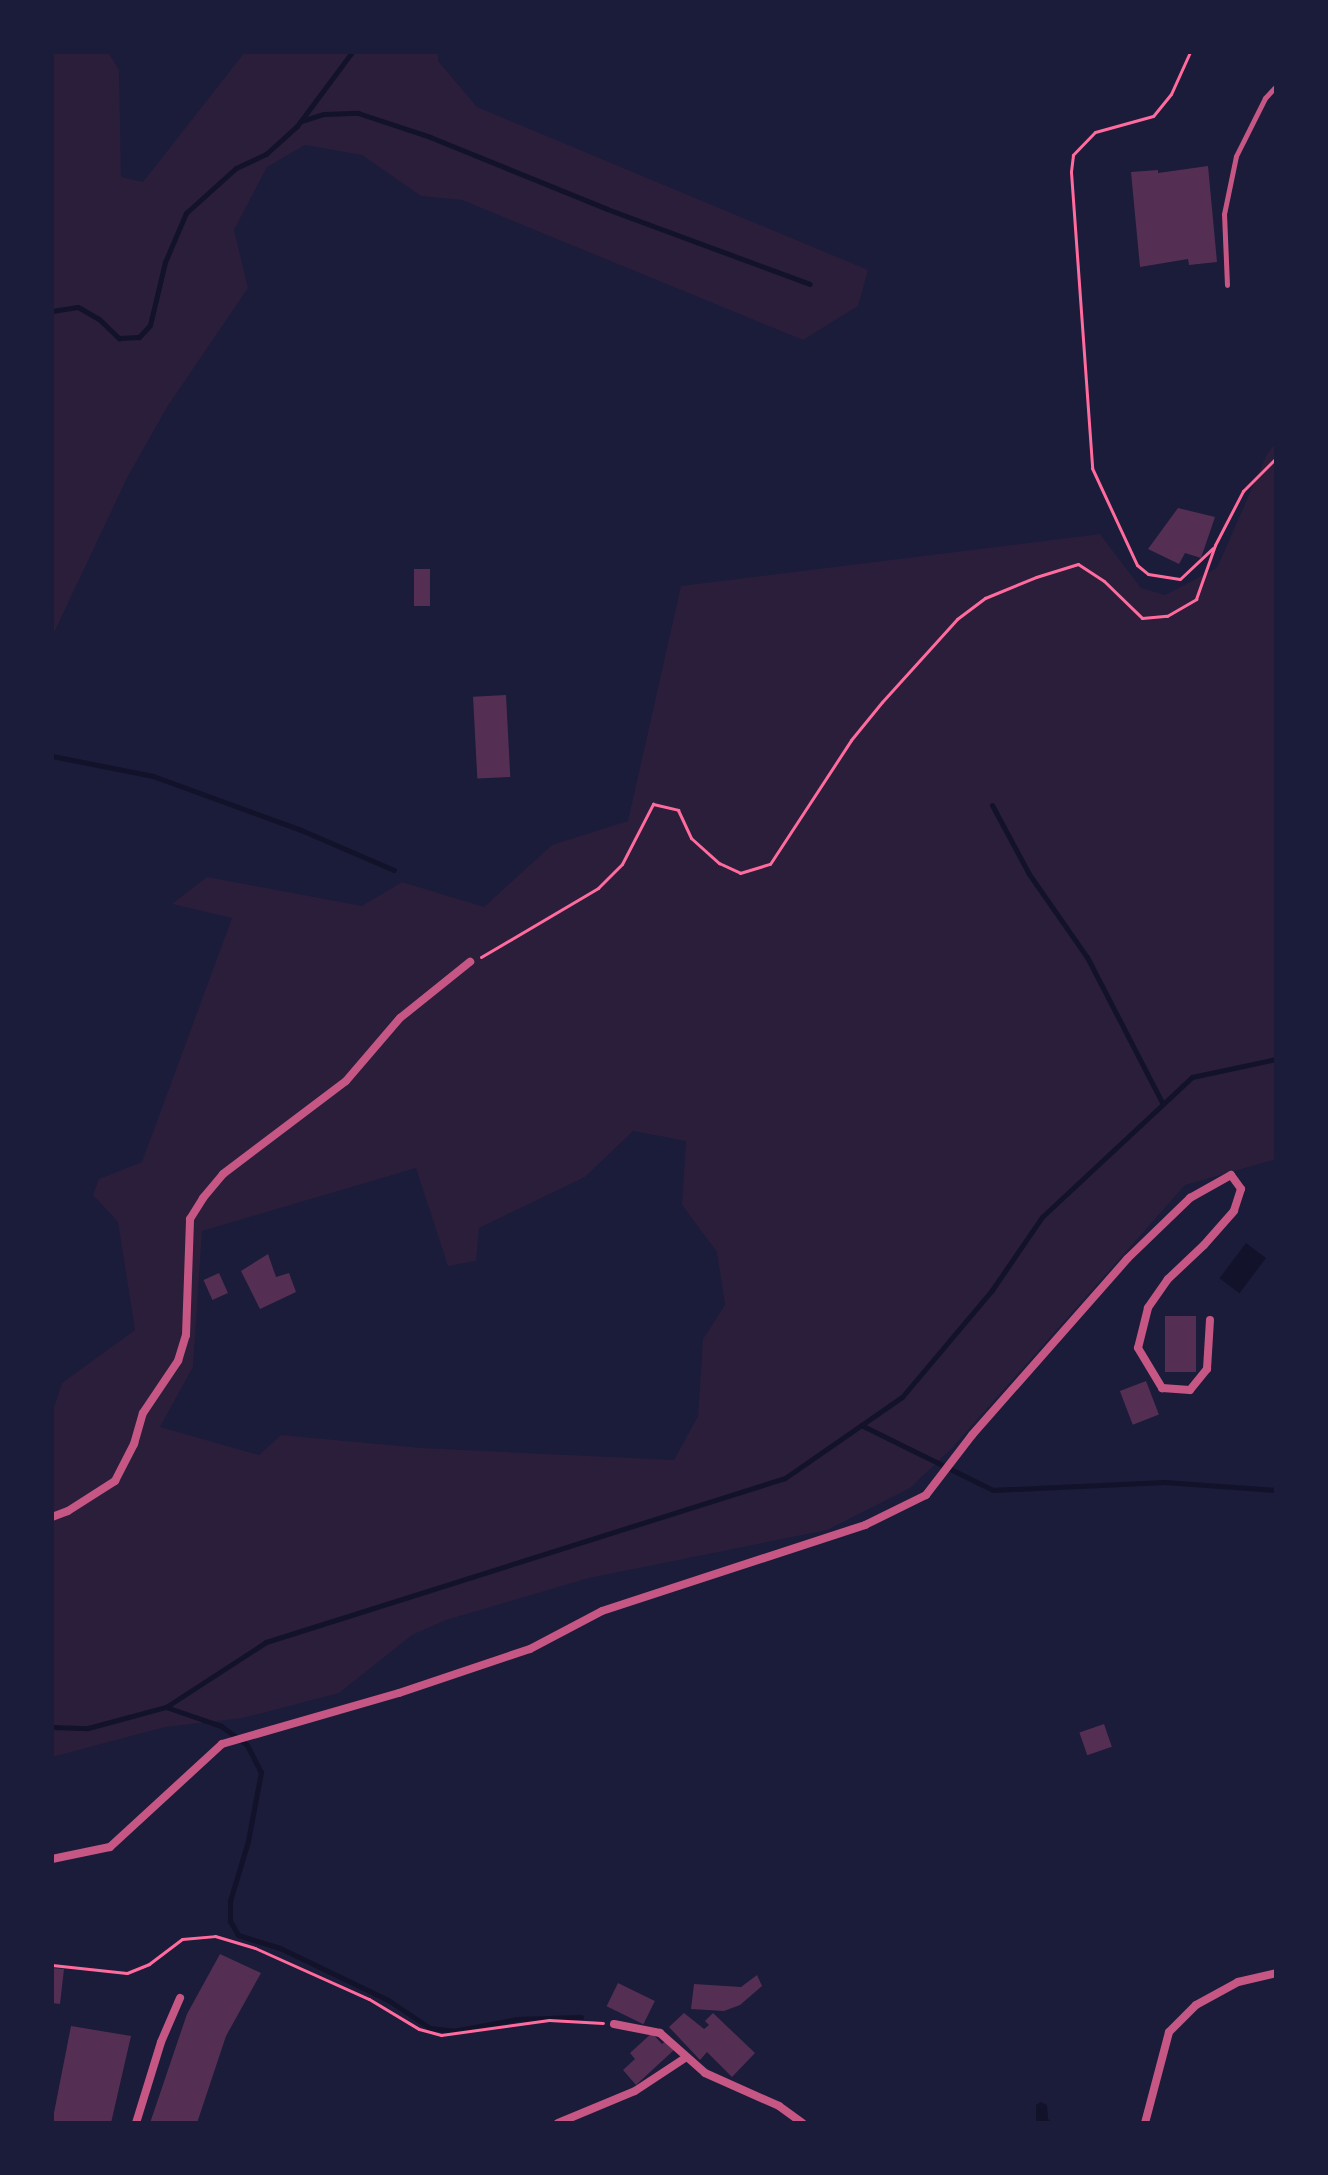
<!DOCTYPE html>
<html>
<head>
<meta charset="utf-8">
<style>
  body { margin:0 }
  #map { position:relative; width:1328px; height:2175px; overflow:hidden; background:#1b1b3a; font-family:"Titillium Web",sans-serif }
  div>[style] { position:absolute }
  [style*='--x'] { left:calc(var(--x)*1px); top:calc(var(--y)*1px); width:calc(var(--w)*1px); rotate:calc(var(--a)*1deg) }
  .green>* { inset:0; background:#2a1e3b }
  .water>* { inset:0; background:#12122b; transform-origin:0 0 }
  .stream>* { height:5px; margin:-2.5px; padding:0 2.5px; transform-origin:2.5px; border-radius:2.5px; background:#12122b }
  .building>* { inset:0; background:#542f53; transform-origin:0 0 }
  .path>* { height:3px; margin:-1.5px; padding:0 1.5px; transform-origin:1.5px; border-radius:1.5px; background:#ff6b9d }
  .service>* { height:5px; margin:-2.5px; padding:0 2.5px; transform-origin:2.5px; border-radius:2.5px; background:#c65784 }
  .minor>* { height:8px; margin:-4px; padding:0 4px; transform-origin:4px; border-radius:4px; background:#c65784 }
  span { translate:-50% -50%; white-space:nowrap; text-align:center; line-height:1.15; -webkit-text-stroke:7px #1b1b3a; paint-order:stroke }
  .frame { position:absolute; inset:0; border:54px solid #1b1b3a; pointer-events:none }
</style>
</head>
<body>
<div id="map">
  <div class="green">
    <div style="clip-path:polygon(52px 52px,108px 52px,119px 70px,121px 177px,143px 182px,245px 52px,438px 52px,438px 61px,477px 107px,868px 270px,858px 306px,803px 340px,462px 200px,421px 196px,362px 155px,305px 145px,267px 167px,234px 230px,248px 288px,167px 407px,127px 478px,52px 637px)"></div>
    <div style="clip-path:polygon(evenodd,1276px 443px,1276px 1159px,1185px 1185px,952px 1448px,910px 1488px,827px 1530px,589px 1578px,446px 1620px,412px 1635px,339px 1693px,243px 1718px,165px 1727px,52px 1757px,52px 1413px,62px 1383px,135px 1330px,118px 1222px,93px 1195px,99px 1179px,142px 1162px,232px 918px,172px 904px,207px 877px,362px 906px,402px 882px,484px 907px,552px 845px,628px 821px,681px 586px,1100px 534px,1141px 588px,1165px 595px,1217px 568px,1267px 454px,1276px 443px,633px 1131px,686px 1141px,682px 1205px,717px 1252px,725px 1305px,703px 1339px,698px 1416px,674px 1460px,421px 1448px,281px 1435px,259px 1455px,160px 1427px,193px 1367px,202px 1231px,416px 1168px,448px 1266px,476px 1261px,479px 1228px,585px 1177px,633px 1131px)"></div>
  </div>
  <div class="water">
    <div style="left:1246px;top:1243px;width:25px;height:44px;rotate:37deg"></div>
    <div style="clip-path:polygon(1041px 2102px,1047px 2105px,1048px 2119px,1053px 2123px,1036px 2123px,1036px 2105px)"></div>
  </div>
  <div class="stream">
    <div style="--x:301;--y:121;--w:24;--a:-17"></div>
    <div style="--x:324;--y:114;--w:34;--a:-2"></div>
    <div style="--x:358;--y:113;--w:76;--a:18.4"></div>
    <div style="--x:430;--y:137;--w:191;--a:22.1"></div>
    <div style="--x:607;--y:209;--w:216;--a:20.3"></div>
    <div style="--x:52;--y:311;--w:26;--a:-9"></div>
    <div style="--x:78;--y:307;--w:24;--a:30"></div>
    <div style="--x:99;--y:319;--w:28;--a:44"></div>
    <div style="--x:119;--y:338;--w:20;--a:-3"></div>
    <div style="--x:139;--y:337;--w:16;--a:-47"></div>
    <div style="--x:150;--y:325;--w:65;--a:-76.6"></div>
    <div style="--x:165;--y:262;--w:53;--a:-66.8"></div>
    <div style="--x:186;--y:213;--w:67;--a:-42"></div>
    <div style="--x:236;--y:168;--w:33;--a:-25"></div>
    <div style="--x:266;--y:154;--w:42;--a:-42.1"></div>
    <div style="--x:297;--y:126;--w:92;--a:-53.4"></div>
    <div style="--x:52;--y:756;--w:103;--a:11.2"></div>
    <div style="--x:153;--y:776;--w:158;--a:20"></div>
    <div style="--x:301;--y:830;--w:101;--a:23.3"></div>
    <div style="--x:992;--y:805;--w:78;--a:61.8"></div>
    <div style="--x:1029;--y:874;--w:101;--a:55.1"></div>
    <div style="--x:1087;--y:957;--w:165;--a:62.7"></div>
    <div style="--x:861;--y:1425;--w:147;--a:26.2"></div>
    <div style="--x:993;--y:1490;--w:172;--a:-2.7"></div>
    <div style="--x:1165;--y:1482;--w:111;--a:4.1"></div>
    <div style="--x:166;--y:1707;--w:58;--a:19.1"></div>
    <div style="--x:221;--y:1726;--w:32;--a:36"></div>
    <div style="--x:247;--y:1745;--w:30;--a:63"></div>
    <div style="--x:261;--y:1772;--w:70;--a:100.7"></div>
    <div style="--x:248;--y:1841;--w:63;--a:106.7"></div>
    <div style="--x:230;--y:1901;--w:20;--a:90"></div>
    <div style="--x:230;--y:1921;--w:16;--a:60"></div>
    <div style="--x:238;--y:1935;--w:44;--a:17.2"></div>
    <div style="--x:280;--y:1948;--w:120;--a:25.7"></div>
    <div style="--x:388;--y:2000;--w:50;--a:33.7"></div>
    <div style="--x:430;--y:2028;--w:23;--a:7"></div>
    <div style="--x:453;--y:2031;--w:65;--a:-10.6"></div>
    <div style="--x:517;--y:2019;--w:64;--a:-1.8"></div>
    <div style="--x:52;--y:1727;--w:36;--a:2"></div>
    <div style="--x:88;--y:1728;--w:81;--a:-15.1"></div>
    <div style="--x:166;--y:1707;--w:119;--a:-33"></div>
    <div style="--x:266;--y:1642;--w:544;--a:-17.54"></div>
    <div style="--x:785;--y:1478;--w:142;--a:-34.7"></div>
    <div style="--x:902;--y:1397;--w:140;--a:-49.9"></div>
    <div style="--x:992;--y:1290;--w:88;--a:-55.6"></div>
    <div style="--x:1042;--y:1217;--w:205;--a:-43"></div>
    <div style="--x:1192;--y:1077;--w:86;--a:-12.1"></div>
  </div>
  <div class="building">
    <div style="clip-path:polygon(1208px 166px,1217px 262px,1189px 265px,1188px 259px,1140px 267px,1131px 172px,1158px 170px,1158px 173px)"></div>
    <div style="clip-path:polygon(1178px 508px,1215px 517px,1201px 558px,1185px 553px,1179px 564px,1148px 549px)"></div>
    <div style="left:414px;top:569px;width:16px;height:37px"></div>
    <div style="left:506px;top:695px;width:82px;height:33px;rotate:87deg"></div>
    <div style="clip-path:polygon(268px 1254px,276px 1277px,289px 1273px,296px 1292px,260px 1309px,241px 1271px)"></div>
    <div style="left:219px;top:1273px;width:22px;height:17px;rotate:66deg"></div>
    <div style="left:1165px;top:1316px;width:31px;height:56px"></div>
    <div style="left:1146px;top:1381px;width:36px;height:28px;rotate:69deg"></div>
    <div style="left:1104px;top:1724px;width:24px;height:26px;rotate:71deg"></div>
    <div style="clip-path:polygon(220px 1954px,261px 1973px,226px 2036px,197px 2123px,150px 2123px,187px 2014px)"></div>
    <div style="clip-path:polygon(52px 1968px,64px 1969px,60px 2004px,52px 2003px)"></div>
    <div style="clip-path:polygon(757px 1975px,762px 1986px,740px 2005px,724px 2011px,691px 2009px,694px 1984px,741px 1987px)"></div>
    <div style="left:618px;top:1983px;width:41px;height:26px;rotate:26deg"></div>
    <div style="clip-path:polygon(684px 2013px,704px 2029px,709px 2025px,705px 2021px,713px 2013px,755px 2053px,732px 2077px,707px 2052px,700px 2060px,669px 2027px)"></div>
    <div style="clip-path:polygon(71px 2026px,131px 2036px,111px 2123px,52px 2123px)"></div>
    <div style="clip-path:polygon(652px 2033px,662px 2044px,667px 2040px,675px 2049px,636px 2085px,623px 2070px,635px 2059px,630px 2053px)"></div>
  </div>
  <div class="path">
    <div style="--x:1190;--y:52;--w:46;--a:114.3"></div>
    <div style="--x:1171;--y:94;--w:28;--a:129"></div>
    <div style="--x:1153;--y:116;--w:60;--a:164.6"></div>
    <div style="--x:1095;--y:132;--w:32;--a:134"></div>
    <div style="--x:1073;--y:155;--w:17;--a:97"></div>
    <div style="--x:1071;--y:172;--w:297;--a:85.9"></div>
    <div style="--x:1092;--y:468;--w:107;--a:65.1"></div>
    <div style="--x:1137;--y:565;--w:14;--a:39"></div>
    <div style="--x:1148;--y:574;--w:32;--a:9"></div>
    <div style="--x:1180;--y:579;--w:45;--a:-43.2"></div>
    <div style="--x:481;--y:957;--w:136;--a:-30.5"></div>
    <div style="--x:598;--y:888;--w:34;--a:-45"></div>
    <div style="--x:622;--y:864;--w:68;--a:-62.7"></div>
    <div style="--x:653;--y:804;--w:26;--a:13"></div>
    <div style="--x:678;--y:810;--w:31;--a:65"></div>
    <div style="--x:691;--y:838;--w:38;--a:42"></div>
    <div style="--x:719;--y:863;--w:23;--a:25"></div>
    <div style="--x:740;--y:873;--w:31;--a:-17"></div>
    <div style="--x:770;--y:864;--w:148;--a:-56.8"></div>
    <div style="--x:851;--y:740;--w:49;--a:-50.8"></div>
    <div style="--x:882;--y:702;--w:112;--a:-47.9"></div>
    <div style="--x:957;--y:619;--w:35;--a:-37"></div>
    <div style="--x:985;--y:598;--w:55;--a:-22.4"></div>
    <div style="--x:1036;--y:577;--w:44;--a:-17.2"></div>
    <div style="--x:1078;--y:564;--w:31;--a:33"></div>
    <div style="--x:1104;--y:581;--w:53;--a:44.2"></div>
    <div style="--x:1142;--y:618;--w:25;--a:-5"></div>
    <div style="--x:1167;--y:616;--w:34;--a:-30"></div>
    <div style="--x:1196;--y:599;--w:57;--a:-70.6"></div>
    <div style="--x:1215;--y:545;--w:61;--a:-62.6"></div>
    <div style="--x:1243;--y:491;--w:47;--a:-45"></div>
    <div style="--x:52;--y:1965;--w:75;--a:6.1"></div>
    <div style="--x:127;--y:1973;--w:24;--a:-22"></div>
    <div style="--x:149;--y:1964;--w:41;--a:-37.1"></div>
    <div style="--x:182;--y:1939;--w:33;--a:-5"></div>
    <div style="--x:215;--y:1936;--w:42;--a:16.7"></div>
    <div style="--x:255;--y:1948;--w:125;--a:24.1"></div>
    <div style="--x:369;--y:1999;--w:58;--a:31"></div>
    <div style="--x:419;--y:2029;--w:23;--a:15"></div>
    <div style="--x:441;--y:2035;--w:109;--a:-7.9"></div>
    <div style="--x:549;--y:2020;--w:54;--a:3.2"></div>
  </div>
  <div class="service">
    <div style="--x:1227;--y:285;--w:71;--a:-92.4"></div>
    <div style="--x:1224;--y:214;--w:59;--a:-78.3"></div>
    <div style="--x:1236;--y:156;--w:65;--a:-63.4"></div>
    <div style="--x:1265;--y:98;--w:16;--a:-47"></div>
  </div>
  <div class="minor">
    <div style="--x:52;--y:1517;--w:17;--a:-21"></div>
    <div style="--x:68;--y:1511;--w:56;--a:-32.6"></div>
    <div style="--x:115;--y:1481;--w:42;--a:-62.8"></div>
    <div style="--x:134;--y:1444;--w:32;--a:-74"></div>
    <div style="--x:143;--y:1413;--w:63;--a:-56.1"></div>
    <div style="--x:178;--y:1361;--w:27;--a:-73"></div>
    <div style="--x:186;--y:1335;--w:116;--a:-88"></div>
    <div style="--x:190;--y:1219;--w:25;--a:-58"></div>
    <div style="--x:203;--y:1198;--w:31;--a:-50"></div>
    <div style="--x:223;--y:1174;--w:154;--a:-37.1"></div>
    <div style="--x:346;--y:1081;--w:83;--a:-49.4"></div>
    <div style="--x:400;--y:1018;--w:90;--a:-38.7"></div>
    <div style="--x:52;--y:1859;--w:59;--a:-11.7"></div>
    <div style="--x:110;--y:1847;--w:152;--a:-42.6"></div>
    <div style="--x:222;--y:1744;--w:184;--a:-16.1"></div>
    <div style="--x:399;--y:1693;--w:138;--a:-18.6"></div>
    <div style="--x:530;--y:1649;--w:81;--a:-27.8"></div>
    <div style="--x:602;--y:1611;--w:277;--a:-18.1"></div>
    <div style="--x:865;--y:1525;--w:68;--a:-26.2"></div>
    <div style="--x:926;--y:1495;--w:76;--a:-52.5"></div>
    <div style="--x:972;--y:1435;--w:235;--a:-48.6"></div>
    <div style="--x:1127;--y:1259;--w:88;--a:-44.1"></div>
    <div style="--x:1190;--y:1198;--w:47;--a:-29.3"></div>
    <div style="--x:1231;--y:1175;--w:17;--a:54"></div>
    <div style="--x:1241;--y:1189;--w:23;--a:108"></div>
    <div style="--x:1234;--y:1211;--w:45;--a:131.4"></div>
    <div style="--x:1204;--y:1245;--w:50;--a:136.6"></div>
    <div style="--x:1168;--y:1279;--w:35;--a:125"></div>
    <div style="--x:1148;--y:1308;--w:41;--a:104"></div>
    <div style="--x:1138;--y:1348;--w:47;--a:59"></div>
    <div style="--x:1162;--y:1388;--w:28;--a:4"></div>
    <div style="--x:1190;--y:1390;--w:27;--a:-51"></div>
    <div style="--x:1207;--y:1369;--w:49;--a:-86.5"></div>
    <div style="--x:614;--y:2024;--w:47;--a:11.1"></div>
    <div style="--x:660;--y:2033;--w:60;--a:41.6"></div>
    <div style="--x:705;--y:2073;--w:81;--a:24"></div>
    <div style="--x:779;--y:2106;--w:29;--a:36"></div>
    <div style="--x:136;--y:2123;--w:85;--a:-72.8"></div>
    <div style="--x:161;--y:2042;--w:48;--a:-66.6"></div>
    <div style="--x:558;--y:2123;--w:83;--a:-22.6"></div>
    <div style="--x:635;--y:2091;--w:60;--a:-33.4"></div>
    <div style="--x:1145;--y:2123;--w:94;--a:-75.2"></div>
    <div style="--x:1169;--y:2032;--w:38;--a:-45"></div>
    <div style="--x:1196;--y:2005;--w:48;--a:-28.7"></div>
    <div style="--x:1238;--y:1982;--w:39;--a:-13"></div>
  </div>
  <div class="frame"></div>
</div>
</body>
</html>
